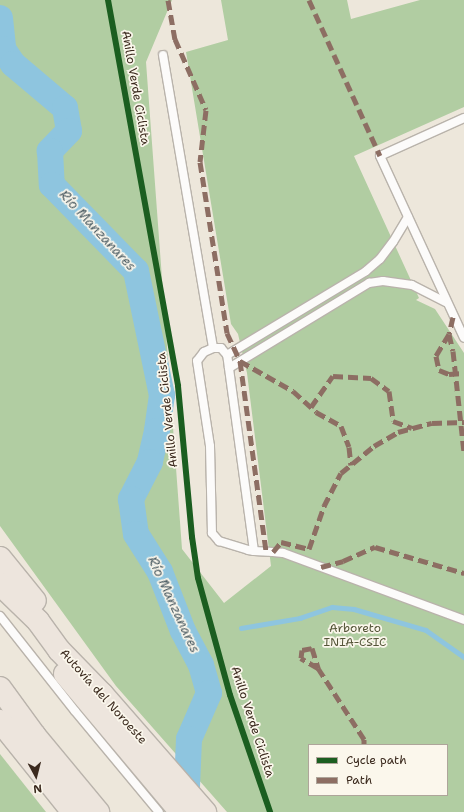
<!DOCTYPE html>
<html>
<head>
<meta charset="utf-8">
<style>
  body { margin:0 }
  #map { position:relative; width:464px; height:812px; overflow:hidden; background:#ede7db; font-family:"Shantell Sans",sans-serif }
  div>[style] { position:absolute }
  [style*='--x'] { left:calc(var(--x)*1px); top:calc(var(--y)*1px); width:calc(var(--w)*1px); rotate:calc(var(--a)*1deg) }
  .forest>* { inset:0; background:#b1cda2 }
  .stream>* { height:4.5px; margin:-2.25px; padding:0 2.25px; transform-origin:2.25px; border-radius:2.25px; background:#8ec5df }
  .river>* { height:26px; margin:-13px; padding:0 13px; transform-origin:13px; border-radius:13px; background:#8ec5df }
  .roads { filter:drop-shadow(1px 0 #b9b3ab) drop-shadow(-1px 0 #b9b3ab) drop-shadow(0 1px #b9b3ab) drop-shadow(0 -1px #b9b3ab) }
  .lane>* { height:8px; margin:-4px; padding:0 4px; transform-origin:4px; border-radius:4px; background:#fcfbfa }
  .highway>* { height:22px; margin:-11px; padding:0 11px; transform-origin:11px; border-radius:11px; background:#ede5dd }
  .quiet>* { height:5px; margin-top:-2.5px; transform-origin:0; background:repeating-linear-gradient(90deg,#8d6e63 0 10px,transparent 0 15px) }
  .cycleway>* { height:6px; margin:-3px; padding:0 3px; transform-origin:3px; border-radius:3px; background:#1b5e20 }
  span { translate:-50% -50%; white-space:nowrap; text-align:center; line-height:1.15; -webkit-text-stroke:3.5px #fbf7ec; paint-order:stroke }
  .street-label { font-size:12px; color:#3b2a1e }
  .park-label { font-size:12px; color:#545538 }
  .water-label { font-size:13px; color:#4a5b62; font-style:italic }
  .legend { position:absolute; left:308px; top:744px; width:140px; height:52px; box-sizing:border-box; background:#fbf7ec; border:1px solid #aea59a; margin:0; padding:5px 7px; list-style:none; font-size:12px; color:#3b2a1e }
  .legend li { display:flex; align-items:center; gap:8px; height:20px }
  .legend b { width:20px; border:1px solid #aea59a }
  .north { position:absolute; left:16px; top:756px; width:40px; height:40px; -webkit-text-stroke:3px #fbf7ec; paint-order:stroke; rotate:173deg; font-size:11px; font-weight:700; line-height:16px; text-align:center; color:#3b2a1e }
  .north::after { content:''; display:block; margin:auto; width:14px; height:18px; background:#3b2a1e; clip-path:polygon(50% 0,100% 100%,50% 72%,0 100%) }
</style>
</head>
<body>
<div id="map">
  <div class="forest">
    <div style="clip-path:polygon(evenodd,0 0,172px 0,146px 62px,182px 549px,224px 603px,271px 566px,247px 373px,238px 334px,231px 324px,186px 52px,228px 40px,221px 0,347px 0,351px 19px,420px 0,464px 0,464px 107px,354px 156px,419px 298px,416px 300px,435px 309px,464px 353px,464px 812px,227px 812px,116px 686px,0 526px,0 0,309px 745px,447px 745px,447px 795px,309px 795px,309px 745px)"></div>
    <div style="clip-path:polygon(0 754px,46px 812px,0 812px)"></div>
  </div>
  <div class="stream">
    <div style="--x:241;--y:628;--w:60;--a:-9.6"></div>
    <div style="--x:300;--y:618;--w:34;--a:-19"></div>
    <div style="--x:332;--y:607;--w:22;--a:5"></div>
    <div style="--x:354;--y:609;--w:75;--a:16.3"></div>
    <div style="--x:426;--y:630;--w:47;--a:35.4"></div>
    <div style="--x:185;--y:635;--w:12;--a:5"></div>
  </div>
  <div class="river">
    <div style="--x:0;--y:18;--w:31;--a:84"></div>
    <div style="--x:3;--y:49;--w:18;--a:56"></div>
    <div style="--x:13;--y:64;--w:68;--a:40.2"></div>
    <div style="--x:65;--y:108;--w:23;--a:80"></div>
    <div style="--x:69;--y:131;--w:28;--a:134"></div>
    <div style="--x:50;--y:151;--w:34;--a:87"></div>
    <div style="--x:52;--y:185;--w:120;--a:45.7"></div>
    <div style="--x:136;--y:271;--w:127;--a:78.2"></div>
    <div style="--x:162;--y:395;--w:36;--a:98"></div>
    <div style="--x:157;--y:431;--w:32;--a:103"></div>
    <div style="--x:150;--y:462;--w:42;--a:117.2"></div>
    <div style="--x:131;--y:499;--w:35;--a:82"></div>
    <div style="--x:136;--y:534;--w:45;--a:57.7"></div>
    <div style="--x:160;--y:572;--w:63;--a:68.7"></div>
    <div style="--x:183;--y:631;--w:38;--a:62"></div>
    <div style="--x:201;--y:665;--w:29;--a:74"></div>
    <div style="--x:209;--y:693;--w:50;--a:113.5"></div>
    <div style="--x:189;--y:739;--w:71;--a:92.4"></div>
  </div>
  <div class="roads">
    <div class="lane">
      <div style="--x:163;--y:55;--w:297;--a:80.3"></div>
      <div style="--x:464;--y:118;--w:92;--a:155.7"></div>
      <div style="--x:380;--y:156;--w:200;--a:65.2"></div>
      <div style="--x:227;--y:355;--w:162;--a:-31.1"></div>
      <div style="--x:366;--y:271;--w:18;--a:-41"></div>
      <div style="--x:380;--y:259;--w:21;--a:-53"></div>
      <div style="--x:393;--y:242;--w:29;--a:-59"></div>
      <div style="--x:229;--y:368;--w:164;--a:-31.3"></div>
      <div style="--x:369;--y:283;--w:14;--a:-8"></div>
      <div style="--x:383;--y:281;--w:29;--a:8"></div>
      <div style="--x:412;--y:285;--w:38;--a:27"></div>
      <div style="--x:254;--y:551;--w:198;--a:-97.8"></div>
      <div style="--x:227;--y:355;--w:9;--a:-131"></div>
      <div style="--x:221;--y:348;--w:8;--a:180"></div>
      <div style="--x:213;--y:348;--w:10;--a:156"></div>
      <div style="--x:204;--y:352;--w:11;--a:128"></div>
      <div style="--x:197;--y:361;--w:86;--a:81.3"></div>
      <div style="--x:210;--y:446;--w:87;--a:88.7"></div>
      <div style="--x:212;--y:533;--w:11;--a:49"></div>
      <div style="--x:219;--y:541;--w:30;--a:17"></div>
      <div style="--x:248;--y:550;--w:6;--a:9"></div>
      <div style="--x:254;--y:551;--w:19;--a:3"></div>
      <div style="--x:273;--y:552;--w:10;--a:6"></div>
      <div style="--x:283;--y:553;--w:193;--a:20.3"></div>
      <div style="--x:0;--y:616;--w:121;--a:51.7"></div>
      <div style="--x:75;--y:711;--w:131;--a:50.3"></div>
    </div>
    <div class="highway">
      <div style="--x:0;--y:558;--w:55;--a:50.9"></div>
      <div style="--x:0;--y:584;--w:53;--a:44.2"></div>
      <div style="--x:38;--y:621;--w:36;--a:54"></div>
      <div style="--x:59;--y:650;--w:62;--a:45.7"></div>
      <div style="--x:102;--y:694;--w:157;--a:48.9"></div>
      <div style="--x:65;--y:674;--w:180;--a:50"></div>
      <div style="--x:0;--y:688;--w:59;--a:53.9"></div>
      <div style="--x:35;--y:736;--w:99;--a:50.3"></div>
      <div style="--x:0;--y:721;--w:117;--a:51.3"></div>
    </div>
  </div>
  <div class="quiet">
    <div style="--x:168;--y:0;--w:40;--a:80"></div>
    <div style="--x:175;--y:39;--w:77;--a:66.4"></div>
    <div style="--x:206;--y:110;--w:52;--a:96.6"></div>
    <div style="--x:200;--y:162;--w:173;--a:81"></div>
    <div style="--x:227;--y:333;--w:31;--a:65"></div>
    <div style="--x:240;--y:361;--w:193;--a:82.2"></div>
    <div style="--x:309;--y:0;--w:171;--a:65.5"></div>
    <div style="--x:453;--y:317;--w:17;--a:103"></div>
    <div style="--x:449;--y:334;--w:26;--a:121"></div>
    <div style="--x:436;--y:356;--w:14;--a:78"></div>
    <div style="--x:439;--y:370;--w:11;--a:22"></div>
    <div style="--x:449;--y:374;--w:15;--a:-4"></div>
    <div style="--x:449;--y:334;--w:17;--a:77"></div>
    <div style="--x:453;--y:351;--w:103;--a:83.8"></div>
    <div style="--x:240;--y:361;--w:61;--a:29.5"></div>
    <div style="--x:293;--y:391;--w:31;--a:42"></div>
    <div style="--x:316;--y:412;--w:29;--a:29"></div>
    <div style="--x:341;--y:426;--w:22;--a:69"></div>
    <div style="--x:349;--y:447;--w:18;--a:84"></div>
    <div style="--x:311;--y:407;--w:38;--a:-55"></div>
    <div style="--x:333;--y:376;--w:38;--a:3"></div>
    <div style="--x:371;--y:378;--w:22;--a:36"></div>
    <div style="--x:389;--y:391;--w:30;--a:82"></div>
    <div style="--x:393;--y:421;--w:20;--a:20"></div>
    <div style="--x:273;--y:552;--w:13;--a:-51"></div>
    <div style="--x:281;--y:542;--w:29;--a:14"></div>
    <div style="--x:309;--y:549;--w:46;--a:-70.8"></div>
    <div style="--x:324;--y:506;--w:37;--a:-63"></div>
    <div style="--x:341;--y:473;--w:43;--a:-39.3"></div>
    <div style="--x:374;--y:446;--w:28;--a:-30"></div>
    <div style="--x:398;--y:432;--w:35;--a:-15"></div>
    <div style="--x:432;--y:423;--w:32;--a:-2"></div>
    <div style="--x:321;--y:567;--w:23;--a:-15"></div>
    <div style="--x:343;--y:561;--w:35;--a:-24"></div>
    <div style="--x:375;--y:547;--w:93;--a:16.3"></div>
    <div style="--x:318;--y:668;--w:20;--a:-150"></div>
    <div style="--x:301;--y:658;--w:8;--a:-83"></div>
    <div style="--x:302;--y:650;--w:10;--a:-11"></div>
    <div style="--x:312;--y:648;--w:21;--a:73"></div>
    <div style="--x:318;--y:668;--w:85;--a:57.1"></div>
    <div style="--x:364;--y:739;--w:6;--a:90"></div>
  </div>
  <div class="cycleway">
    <div style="--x:108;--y:0;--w:392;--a:79.7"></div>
    <div style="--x:178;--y:386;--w:152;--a:84.7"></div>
    <div style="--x:192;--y:537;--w:41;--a:81.7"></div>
    <div style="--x:198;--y:578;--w:121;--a:74.7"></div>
    <div style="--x:230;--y:695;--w:124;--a:71.1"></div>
  </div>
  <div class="street-label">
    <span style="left:135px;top:88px;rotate:80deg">Anillo Verde Ciclista</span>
    <span style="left:168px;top:410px;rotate:-96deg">Anillo Verde Ciclista</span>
    <span style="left:103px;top:697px;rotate:48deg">Autovía del Noroeste</span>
    <span style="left:252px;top:722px;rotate:72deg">Anillo Verde Ciclista</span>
  </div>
  <div class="park-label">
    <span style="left:355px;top:636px">Arboreto<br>INIA-CSIC</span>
  </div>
  <div class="water-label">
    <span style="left:97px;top:231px;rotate:47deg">Río Manzanares</span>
    <span style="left:173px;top:605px;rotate:65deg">Río Manzanares</span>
  </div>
  <ul class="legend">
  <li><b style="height:5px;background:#1b5e20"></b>Cycle path</li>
  <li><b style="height:5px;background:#8d6e63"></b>Path</li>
  </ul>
  <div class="north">N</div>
</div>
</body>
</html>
